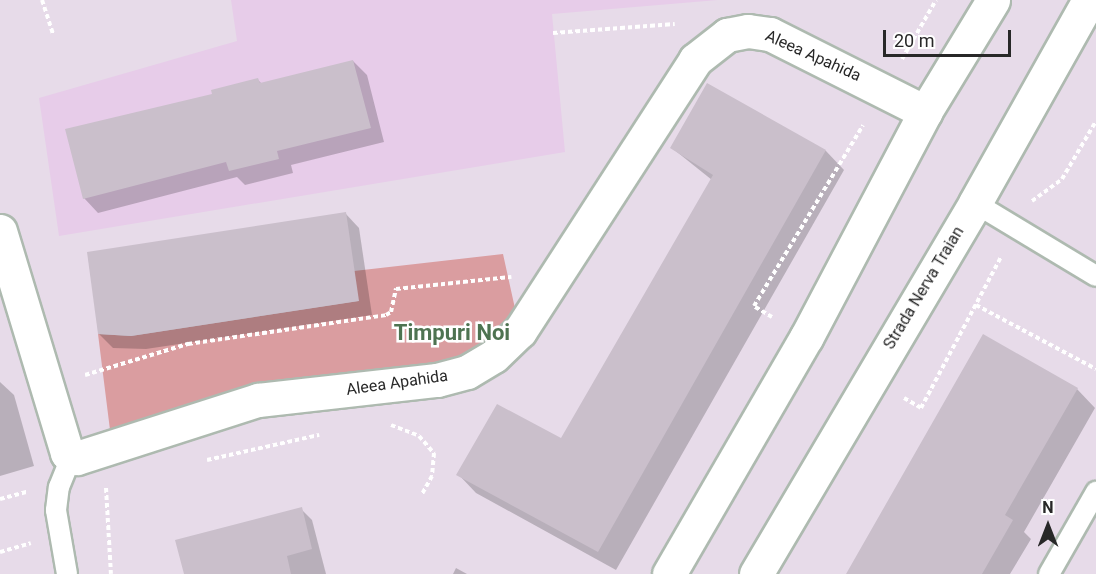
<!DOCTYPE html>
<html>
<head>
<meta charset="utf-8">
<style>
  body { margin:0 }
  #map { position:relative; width:1096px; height:574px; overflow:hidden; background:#e7dbe9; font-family:Roboto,sans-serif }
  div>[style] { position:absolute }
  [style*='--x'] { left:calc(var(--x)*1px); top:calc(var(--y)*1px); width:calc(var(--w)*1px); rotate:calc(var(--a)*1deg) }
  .education>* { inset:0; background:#e7cce9 }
  .green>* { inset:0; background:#da9da0 }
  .shadow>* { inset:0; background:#0003 }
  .building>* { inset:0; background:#cabfcb }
  .path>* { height:4px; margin-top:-2px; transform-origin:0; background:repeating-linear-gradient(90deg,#fff 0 4.5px,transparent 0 7.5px) }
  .roads { filter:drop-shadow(2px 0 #aebab0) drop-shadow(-2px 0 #aebab0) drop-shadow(0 2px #aebab0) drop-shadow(0 -2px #aebab0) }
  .lane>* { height:20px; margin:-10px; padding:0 10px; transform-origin:10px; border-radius:10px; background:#fff }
  .street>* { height:33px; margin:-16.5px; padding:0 16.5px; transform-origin:16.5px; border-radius:16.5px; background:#fff }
  .secondary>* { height:33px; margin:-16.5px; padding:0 16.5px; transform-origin:16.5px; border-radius:16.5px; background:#fff }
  span { translate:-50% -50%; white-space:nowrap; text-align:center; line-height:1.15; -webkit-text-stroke:5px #fff; paint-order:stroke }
  .street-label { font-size:16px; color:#282828 }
  .district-label { font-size:22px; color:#4e7351; font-weight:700 }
  .north { position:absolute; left:1018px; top:496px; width:60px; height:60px; -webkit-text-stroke:4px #fff; paint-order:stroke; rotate:0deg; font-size:16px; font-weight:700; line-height:24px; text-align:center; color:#282828 }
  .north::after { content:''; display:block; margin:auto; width:21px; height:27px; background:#282828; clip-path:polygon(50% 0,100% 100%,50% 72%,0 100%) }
  .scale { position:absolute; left:883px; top:30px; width:128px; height:27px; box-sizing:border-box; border:3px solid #282828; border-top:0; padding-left:8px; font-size:18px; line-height:21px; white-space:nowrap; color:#282828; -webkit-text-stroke:4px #fff; paint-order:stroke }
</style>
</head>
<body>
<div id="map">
  <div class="education">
    <div style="clip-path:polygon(231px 0,718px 0,552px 14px,565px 152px,59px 236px,39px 98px,237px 41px)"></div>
  </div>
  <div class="green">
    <div style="clip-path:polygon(503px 254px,520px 331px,494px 356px,112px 446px,98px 334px,131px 336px,358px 301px,354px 271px)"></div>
  </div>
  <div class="shadow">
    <div style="clip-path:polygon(353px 61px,367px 75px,384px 142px,291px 165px,293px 173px,245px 185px,237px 177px,98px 213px,84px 198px,214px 95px,258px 80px,262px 84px)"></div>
    <div style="clip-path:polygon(708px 85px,826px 151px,844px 170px,616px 570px,476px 493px,458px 474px,562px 440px,712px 180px,672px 148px)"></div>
    <div style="clip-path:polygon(345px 213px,359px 228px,372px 315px,146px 349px,113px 348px,99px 334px)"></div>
    <div style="clip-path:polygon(0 382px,14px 395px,34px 466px,0 476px)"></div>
    <div style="clip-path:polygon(1077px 389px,1095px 408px,1024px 532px,1031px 539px,1010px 574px,848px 574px)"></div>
    <div style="clip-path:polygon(301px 509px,312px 520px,326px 574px,186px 574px)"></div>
    <div style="clip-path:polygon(456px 568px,467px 574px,453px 574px)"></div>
  </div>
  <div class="building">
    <div style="clip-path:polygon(353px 60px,371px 128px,277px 151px,279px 159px,229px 171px,226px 162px,83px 199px,65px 129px,212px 94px,211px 90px,258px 78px,260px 83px)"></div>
    <div style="clip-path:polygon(707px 83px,826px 150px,598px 552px,456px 475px,497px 404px,561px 438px,713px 175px,670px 148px)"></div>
    <div style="clip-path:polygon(346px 212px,359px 301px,131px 336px,98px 334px,87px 252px)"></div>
    <div style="clip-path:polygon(983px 334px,1078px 388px,1005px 515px,1013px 520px,982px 574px,846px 574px)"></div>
    <div style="clip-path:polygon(302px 507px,312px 549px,287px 556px,291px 574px,184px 574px,175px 540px)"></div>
  </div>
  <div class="path">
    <div style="--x:42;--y:0;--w:35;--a:72"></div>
    <div style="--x:553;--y:33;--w:122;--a:-4.2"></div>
    <div style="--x:902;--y:59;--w:68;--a:-60"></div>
    <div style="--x:1032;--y:201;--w:37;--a:-36"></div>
    <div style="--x:1062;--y:179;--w:67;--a:-59.6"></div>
    <div style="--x:976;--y:305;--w:136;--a:28.1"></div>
    <div style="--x:772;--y:317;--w:21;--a:-149"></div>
    <div style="--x:754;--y:306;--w:211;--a:-58.9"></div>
    <div style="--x:85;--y:375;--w:108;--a:-16.8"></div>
    <div style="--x:188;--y:344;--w:200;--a:-8.3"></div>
    <div style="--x:386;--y:315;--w:6;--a:-31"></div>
    <div style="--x:391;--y:312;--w:24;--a:-78"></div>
    <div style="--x:396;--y:289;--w:116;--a:-6"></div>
    <div style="--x:904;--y:398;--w:20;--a:30"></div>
    <div style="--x:921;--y:408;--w:171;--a:-62.1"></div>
    <div style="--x:391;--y:425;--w:30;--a:21"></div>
    <div style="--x:419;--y:436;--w:23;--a:49"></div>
    <div style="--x:434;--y:453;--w:23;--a:95"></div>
    <div style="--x:432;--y:476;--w:21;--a:119"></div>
    <div style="--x:207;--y:460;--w:115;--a:-12.6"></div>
    <div style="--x:106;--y:488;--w:86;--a:86.7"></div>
    <div style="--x:0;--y:499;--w:28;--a:-15"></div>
    <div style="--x:0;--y:552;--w:32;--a:-16"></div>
  </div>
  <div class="roads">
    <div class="lane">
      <div style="--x:975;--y:203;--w:141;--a:31.1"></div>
      <div style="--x:67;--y:574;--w:65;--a:-99.8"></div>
      <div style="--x:56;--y:510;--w:23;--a:-83"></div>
      <div style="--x:59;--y:487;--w:31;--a:-68"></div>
      <div style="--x:1049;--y:574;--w:95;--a:-60.2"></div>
    </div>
    <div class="street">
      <div style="--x:0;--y:231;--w:232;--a:73.2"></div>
      <div style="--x:67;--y:453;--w:11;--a:27"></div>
      <div style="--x:77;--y:458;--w:190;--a:-17.8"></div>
      <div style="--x:258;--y:400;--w:180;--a:-6.4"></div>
      <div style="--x:437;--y:380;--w:31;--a:-15"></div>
      <div style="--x:467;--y:372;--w:31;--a:-31"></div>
      <div style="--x:494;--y:356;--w:36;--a:-44"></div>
      <div style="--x:520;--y:331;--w:323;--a:-57.1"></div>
      <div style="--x:695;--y:60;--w:41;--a:-38"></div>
      <div style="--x:727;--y:35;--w:21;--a:-11"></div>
      <div style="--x:748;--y:31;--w:22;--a:8"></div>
      <div style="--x:770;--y:34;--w:174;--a:26.7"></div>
    </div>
    <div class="secondary">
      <div style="--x:669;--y:574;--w:273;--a:-59.9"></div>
      <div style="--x:806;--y:338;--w:255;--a:-62.2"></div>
      <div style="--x:925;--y:112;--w:131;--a:-58.7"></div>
      <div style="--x:756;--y:574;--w:431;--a:-59.4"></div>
      <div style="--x:975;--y:203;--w:233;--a:-60.7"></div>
    </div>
  </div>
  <div class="street-label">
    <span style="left:813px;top:56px;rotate:24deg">Aleea Apahida</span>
    <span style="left:924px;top:288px;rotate:-59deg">Strada Nerva Traian</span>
    <span style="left:397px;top:383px;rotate:-8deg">Aleea Apahida</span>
  </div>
  <div class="district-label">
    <span style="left:452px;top:333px">Timpuri Noi</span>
  </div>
  <div class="north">N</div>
  <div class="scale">20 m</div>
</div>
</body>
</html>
